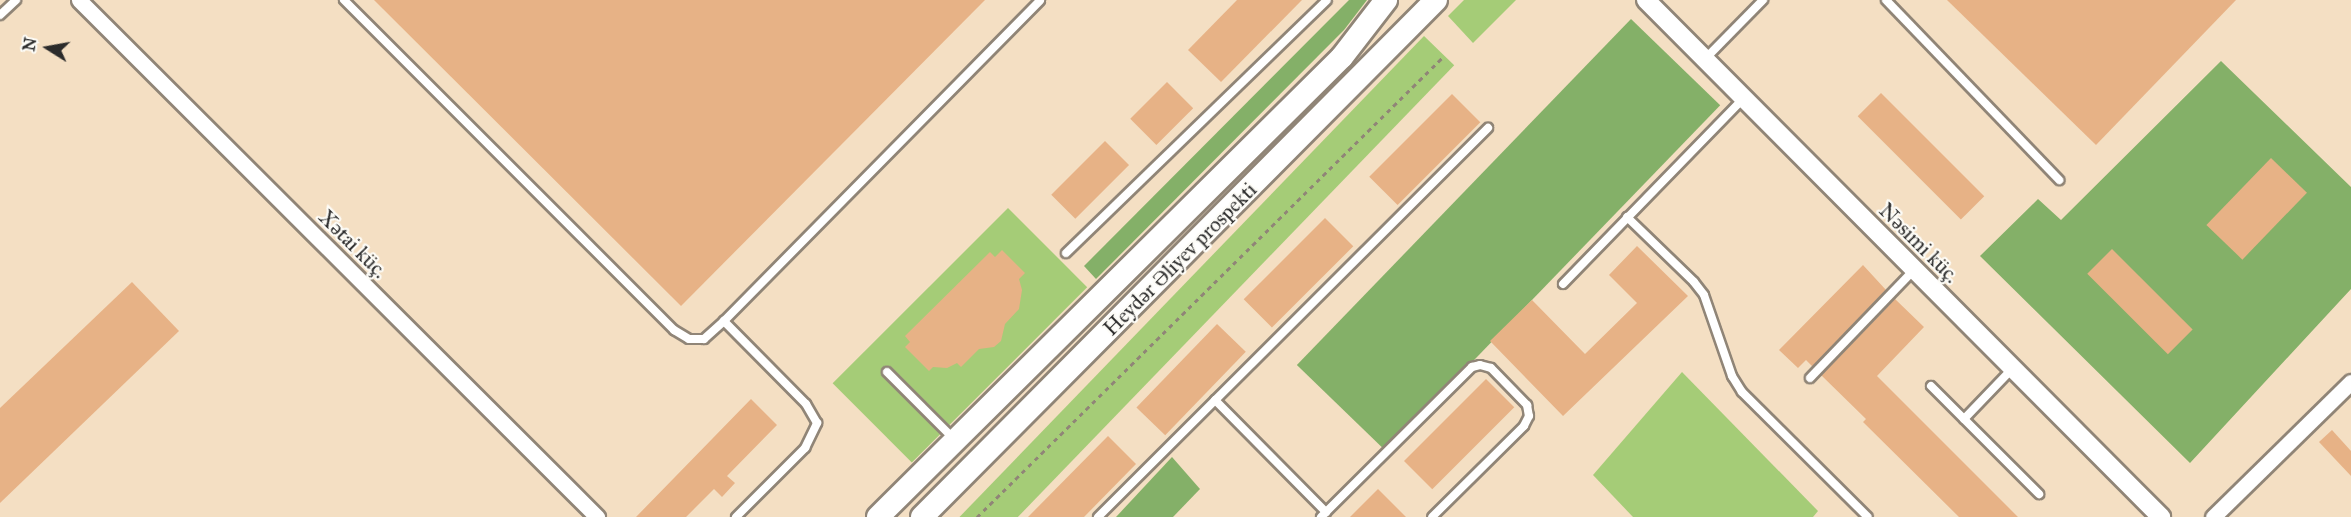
<!DOCTYPE html>
<html>
<head>
<meta charset="utf-8">
<style>
  body { margin:0 }
  #map { position:relative; width:2351px; height:517px; overflow:hidden; background:#f4dfc3; font-family:"IM FELL Great Primer",serif }
  div>[style] { position:absolute }
  [style*='--x'] { left:calc(var(--x)*1px); top:calc(var(--y)*1px); width:calc(var(--w)*1px); rotate:calc(var(--a)*1deg) }
  .green>* { inset:0; background:#a5cc77; transform-origin:0 0 }
  .forest>* { inset:0; background:#84b068; transform-origin:0 0 }
  .building>* { inset:0; background:#e7b286; transform-origin:0 0 }
  .path>* { height:3px; margin-top:-1.5px; transform-origin:0; background:repeating-linear-gradient(90deg,#908577 0 4.5px,transparent 0 9px) }
  .roads { filter:drop-shadow(2px 0 #908577) drop-shadow(-2px 0 #908577) drop-shadow(0 2px #908577) drop-shadow(0 -2px #908577) }
  .service>* { height:8px; margin:-4px; padding:0 4px; transform-origin:4px; border-radius:4px; background:#fff }
  .minor>* { height:15px; margin:-7.5px; padding:0 7.5px; transform-origin:7.5px; border-radius:7.5px; background:#fff }
  .tertiary>* { height:18px; margin:-9px; padding:0 9px; transform-origin:9px; border-radius:9px; background:#fff }
  .primary>* { height:22px; margin:-11px; padding:0 11px; transform-origin:11px; border-radius:11px; background:#fff }
  span { translate:-50% -50%; white-space:nowrap; text-align:center; line-height:1.15; -webkit-text-stroke:4.5px #fdfcf7; paint-order:stroke }
  .street-label { font-size:21px; color:#2b2b2b }
  .north { position:absolute; left:18px; top:18px; width:60px; height:60px; -webkit-text-stroke:4px #fdfcf7; paint-order:stroke; rotate:281deg; font-size:16px; font-weight:700; line-height:24px; text-align:center; color:#2b2b2b }
  .north::after { content:''; display:block; margin:auto; width:21px; height:27px; background:#2b2b2b; clip-path:polygon(50% 0,100% 100%,50% 72%,0 100%) }
</style>
</head>
<body>
<div id="map">
  <div class="green">
    <div style="clip-path:polygon(1464px 0,1516px 0,1473px 43px,1448px 16px)"></div>
    <div style="left:1424px;top:36px;width:42px;height:679px;rotate:44deg"></div>
    <div style="left:1008px;top:208px;width:112px;height:248px;rotate:45deg"></div>
    <div style="clip-path:polygon(1682px 372px,1818px 511px,1813px 517px,1633px 517px,1593px 475px)"></div>
  </div>
  <div class="forest">
    <div style="clip-path:polygon(1349px 0,1367px 0,1344px 30px,1096px 279px,1084px 266px)"></div>
    <div style="left:1631px;top:19px;width:124px;height:481px;rotate:44deg"></div>
    <div style="clip-path:polygon(2221px 61px,2351px 187px,2351px 289px,2190px 463px,1980px 256px,2038px 199px,2061px 220px)"></div>
    <div style="clip-path:polygon(1172px 457px,1200px 489px,1173px 517px,1116px 517px)"></div>
  </div>
  <div class="building">
    <div style="clip-path:polygon(374px 0,985px 0,681px 306px)"></div>
    <div style="clip-path:polygon(1237px 0,1302px 0,1221px 82px,1188px 50px)"></div>
    <div style="clip-path:polygon(1947px 0,2236px 0,2096px 145px)"></div>
    <div style="left:1167px;top:82px;width:37px;height:52px;rotate:45deg"></div>
    <div style="left:1881px;top:93px;width:146px;height:33px;rotate:45deg"></div>
    <div style="left:1452px;top:94px;width:40px;height:117px;rotate:45deg"></div>
    <div style="left:1105px;top:141px;width:34px;height:76px;rotate:45deg"></div>
    <div style="left:2271px;top:158px;width:50px;height:93px;rotate:44deg"></div>
    <div style="left:1325px;top:218px;width:40px;height:115px;rotate:45deg"></div>
    <div style="clip-path:polygon(1637px 246px,1688px 296px,1563px 416px,1490px 341px,1532px 300px,1585px 354px,1637px 303px,1609px 275px)"></div>
    <div style="left:2112px;top:249px;width:114px;height:35px;rotate:45deg"></div>
    <div style="clip-path:polygon(1002px 250px,1025px 273px,1019px 279px,1022px 290px,1019px 309px,1005px 324px,1001px 341px,994px 347px,979px 349px,961px 367px,957px 363px,947px 368px,933px 367px,929px 371px,905px 347px,910px 342px,905px 336px,990px 252px,995px 257px)"></div>
    <div style="clip-path:polygon(1863px 265px,1886px 290px,1813px 367px,1806px 360px,1798px 368px,1779px 350px)"></div>
    <div style="clip-path:polygon(132px 282px,179px 331px,0 503px,0 408px)"></div>
    <div style="clip-path:polygon(1895px 299px,1924px 327px,1877px 376px,2018px 517px,1959px 517px,1863px 422px,1866px 419px,1821px 375px)"></div>
    <div style="left:1217px;top:324px;width:40px;height:116px;rotate:44deg"></div>
    <div style="left:1486px;top:379px;width:40px;height:116px;rotate:45deg"></div>
    <div style="clip-path:polygon(751px 399px,777px 425px,727px 476px,735px 483px,722px 497px,714px 489px,686px 517px,636px 517px)"></div>
    <div style="clip-path:polygon(2332px 430px,2351px 451px,2351px 476px,2319px 442px)"></div>
    <div style="clip-path:polygon(1108px 436px,1136px 464px,1084px 517px,1028px 517px)"></div>
    <div style="clip-path:polygon(1378px 489px,1406px 517px,1350px 517px)"></div>
  </div>
  <div class="path">
    <div style="--x:977;--y:517;--w:656;--a:-44.63"></div>
  </div>
  <div class="roads">
    <div class="service">
      <div style="--x:344;--y:0;--w:467;--a:45"></div>
      <div style="--x:674;--y:330;--w:17;--a:31"></div>
      <div style="--x:689;--y:339;--w:15;--a:0"></div>
      <div style="--x:704;--y:339;--w:27;--a:-42"></div>
      <div style="--x:1886;--y:0;--w:250;--a:46.1"></div>
      <div style="--x:0;--y:15;--w:22;--a:-43"></div>
      <div style="--x:1705;--y:59;--w:83;--a:-45.5"></div>
      <div style="--x:1627;--y:217;--w:93;--a:44.1"></div>
      <div style="--x:1694;--y:282;--w:16;--a:52"></div>
      <div style="--x:1704;--y:295;--w:86;--a:70.9"></div>
      <div style="--x:1732;--y:376;--w:19;--a:58"></div>
      <div style="--x:1742;--y:392;--w:177;--a:44.8"></div>
      <div style="--x:1066;--y:253;--w:363;--a:-44.1"></div>
      <div style="--x:1563;--y:284;--w:258;--a:-45.8"></div>
      <div style="--x:887;--y:372;--w:95;--a:45"></div>
      <div style="--x:1810;--y:378;--w:150;--a:-46.1"></div>
      <div style="--x:1931;--y:386;--w:153;--a:45"></div>
      <div style="--x:1215;--y:400;--w:158;--a:45.3"></div>
      <div style="--x:1964;--y:419;--w:69;--a:-46.2"></div>
      <div style="--x:736;--y:517;--w:98;--a:-45"></div>
      <div style="--x:805;--y:448;--w:28;--a:-64"></div>
      <div style="--x:817;--y:423;--w:22;--a:-120"></div>
      <div style="--x:806;--y:404;--w:117;--a:-134.7"></div>
      <div style="--x:724;--y:321;--w:450;--a:-45.4"></div>
      <div style="--x:1098;--y:517;--w:551;--a:-44.93"></div>
      <div style="--x:1321;--y:517;--w:213;--a:-44.8"></div>
      <div style="--x:1472;--y:367;--w:8;--a:-14"></div>
      <div style="--x:1480;--y:365;--w:11;--a:15"></div>
      <div style="--x:1491;--y:368;--w:52;--a:45.8"></div>
      <div style="--x:1527;--y:405;--w:11;--a:80"></div>
      <div style="--x:1529;--y:416;--w:11;--a:117"></div>
      <div style="--x:1524;--y:426;--w:129;--a:135.3"></div>
    </div>
    <div class="minor">
      <div style="--x:79;--y:0;--w:732;--a:44.94"></div>
      <div style="--x:2213;--y:517;--w:193;--a:-44.4"></div>
    </div>
    <div class="tertiary">
      <div style="--x:1646;--y:0;--w:730;--a:45.11"></div>
    </div>
    <div class="primary">
      <div style="--x:878;--y:517;--w:653;--a:-44.75"></div>
      <div style="--x:1342;--y:57;--w:72;--a:-52.3"></div>
      <div style="--x:922;--y:517;--w:729;--a:-45.17"></div>
    </div>
  </div>
  <div class="street-label">
    <span style="left:1919px;top:243px;rotate:45deg">Nəsimi küç.</span>
    <span style="left:353px;top:244px;rotate:45deg">Xətai küç.</span>
    <span style="left:1180px;top:259px;rotate:-45deg">Heydər Əliyev prospekti</span>
  </div>
  <div class="north">N</div>
</div>
</body>
</html>
